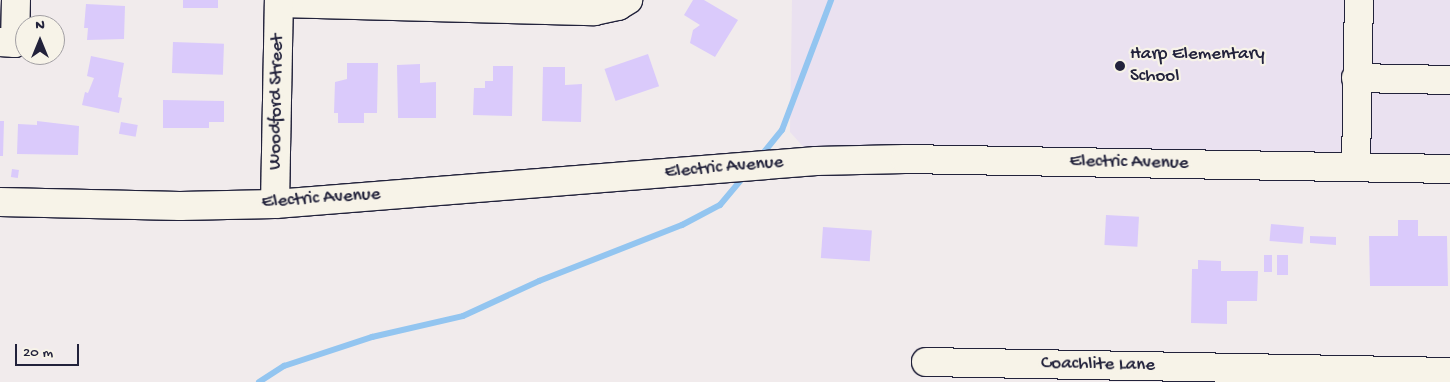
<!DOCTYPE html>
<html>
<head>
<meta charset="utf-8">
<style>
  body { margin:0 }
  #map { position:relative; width:1450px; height:382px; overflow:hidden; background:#f1ebec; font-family:"Gochi Hand",sans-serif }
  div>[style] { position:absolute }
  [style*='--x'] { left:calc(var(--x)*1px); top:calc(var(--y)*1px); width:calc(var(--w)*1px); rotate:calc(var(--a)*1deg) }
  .built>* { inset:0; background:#eae1f0 }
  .stream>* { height:6px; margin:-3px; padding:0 3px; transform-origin:3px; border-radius:3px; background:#93c5f0 }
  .building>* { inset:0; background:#dacafb; transform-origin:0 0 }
  .roads { filter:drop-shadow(1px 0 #22223b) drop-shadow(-1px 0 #22223b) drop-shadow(0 1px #22223b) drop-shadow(0 -1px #22223b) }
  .minor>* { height:28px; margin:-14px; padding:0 14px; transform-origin:14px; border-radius:14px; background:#f7f3e8 }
  .dots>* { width:14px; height:14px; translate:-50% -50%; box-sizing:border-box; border:2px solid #f7f3e8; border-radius:50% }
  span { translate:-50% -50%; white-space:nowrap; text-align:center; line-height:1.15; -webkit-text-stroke:4.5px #f7f3e8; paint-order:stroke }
  .poi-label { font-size:19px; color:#22223b }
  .left { translate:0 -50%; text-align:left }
  .street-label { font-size:19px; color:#22223b }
  .north { position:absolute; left:15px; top:15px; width:50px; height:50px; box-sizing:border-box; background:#f7f3e8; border:1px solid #a29fa3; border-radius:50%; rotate:0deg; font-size:14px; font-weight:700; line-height:20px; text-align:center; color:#22223b }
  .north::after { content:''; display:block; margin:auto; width:18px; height:22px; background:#22223b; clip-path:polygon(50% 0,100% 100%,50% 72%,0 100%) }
  .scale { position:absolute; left:15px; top:344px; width:64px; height:22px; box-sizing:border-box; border:2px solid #22223b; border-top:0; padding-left:6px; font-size:15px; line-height:18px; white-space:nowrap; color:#22223b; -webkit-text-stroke:4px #f7f3e8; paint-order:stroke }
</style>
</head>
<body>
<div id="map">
  <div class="built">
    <div style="clip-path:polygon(792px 0,1450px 0,1450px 169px,816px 161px,790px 132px)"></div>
  </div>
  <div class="stream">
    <div style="--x:760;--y:157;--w:35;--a:-51"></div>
    <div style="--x:782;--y:130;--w:139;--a:-69.3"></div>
    <div style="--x:259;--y:382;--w:30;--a:-33"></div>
    <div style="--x:284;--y:366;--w:93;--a:-18.2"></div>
    <div style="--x:372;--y:337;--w:93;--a:-13"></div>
    <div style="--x:463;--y:316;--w:84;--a:-24.7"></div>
    <div style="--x:539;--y:281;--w:154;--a:-21.4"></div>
    <div style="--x:682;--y:225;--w:43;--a:-27.8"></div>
    <div style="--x:720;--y:205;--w:40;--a:-50"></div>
  </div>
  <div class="building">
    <div style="left:183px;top:0;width:35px;height:8px"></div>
    <div style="clip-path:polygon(693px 0,704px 0,738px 20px,715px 57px,690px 43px,693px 30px,700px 25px,684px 15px)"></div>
    <div style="clip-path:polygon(86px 4px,125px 6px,124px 39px,87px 40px,88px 28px,84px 28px)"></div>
    <div style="left:173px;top:42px;width:51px;height:31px;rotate:2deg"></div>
    <div style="left:648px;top:54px;width:34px;height:46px;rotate:71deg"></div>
    <div style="clip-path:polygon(91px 56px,124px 63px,118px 97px,122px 98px,119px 113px,82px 105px,85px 92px,88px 93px,94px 78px,87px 76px)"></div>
    <div style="clip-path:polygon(347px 63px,378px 63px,377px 113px,364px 113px,364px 123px,338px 123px,338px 113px,334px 113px,335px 82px,347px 79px)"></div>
    <div style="clip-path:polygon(420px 64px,420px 83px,436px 82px,436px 118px,398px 118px,397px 65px)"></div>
    <div style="clip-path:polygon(493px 66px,513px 66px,512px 116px,473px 115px,474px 88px,485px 88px,485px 81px,493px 81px)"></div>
    <div style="clip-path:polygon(543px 67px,565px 67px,565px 85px,582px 84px,581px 122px,542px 121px)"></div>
    <div style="clip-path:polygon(163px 100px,224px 101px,224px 122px,209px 122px,209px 128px,163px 128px)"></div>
    <div style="clip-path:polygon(0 121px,4px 121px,3px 156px,0 156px)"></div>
    <div style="clip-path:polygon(37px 121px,79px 126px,78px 155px,17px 154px,18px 124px,37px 125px)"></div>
    <div style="left:121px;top:122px;width:17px;height:12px;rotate:10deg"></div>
    <div style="left:12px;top:169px;width:7px;height:8px;rotate:8deg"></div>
    <div style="left:1106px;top:215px;width:33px;height:30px;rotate:3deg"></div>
    <div style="clip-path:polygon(1398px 220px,1418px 220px,1418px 236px,1447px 236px,1448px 286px,1370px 286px,1369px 236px,1398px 236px)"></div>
    <div style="left:1271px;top:224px;width:33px;height:17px;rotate:5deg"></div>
    <div style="left:823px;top:227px;width:49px;height:31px;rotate:4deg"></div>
    <div style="clip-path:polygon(1310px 236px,1336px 237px,1336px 245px,1310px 243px)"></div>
    <div style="left:1264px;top:255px;width:8px;height:17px"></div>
    <div style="left:1277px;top:255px;width:11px;height:20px"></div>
    <div style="clip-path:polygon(1198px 260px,1221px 261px,1221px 271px,1258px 271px,1257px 301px,1227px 301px,1227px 324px,1191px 323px,1192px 269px,1198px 269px)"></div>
  </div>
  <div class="roads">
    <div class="minor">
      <div style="--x:279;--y:3;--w:315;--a:1.5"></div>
      <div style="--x:594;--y:11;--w:25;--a:-12"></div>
      <div style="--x:618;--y:6;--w:12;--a:-31"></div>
      <div style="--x:0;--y:42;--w:15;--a:4"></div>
      <div style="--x:15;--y:43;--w:43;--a:-88.7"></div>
      <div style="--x:1356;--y:78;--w:94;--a:1.2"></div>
      <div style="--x:1356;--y:167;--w:167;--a:-89"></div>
      <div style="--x:0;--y:202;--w:180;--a:1.3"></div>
      <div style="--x:180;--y:206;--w:95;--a:-1.2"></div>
      <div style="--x:275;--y:204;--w:543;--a:-4.54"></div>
      <div style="--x:816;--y:161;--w:89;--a:-1.3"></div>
      <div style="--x:905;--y:159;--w:545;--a:1.05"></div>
      <div style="--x:275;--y:204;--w:204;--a:-88.9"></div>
      <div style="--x:926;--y:362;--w:524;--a:1.09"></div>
    </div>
  </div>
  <div class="dots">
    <div style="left:1120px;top:66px;background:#22223b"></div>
  </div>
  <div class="poi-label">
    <span class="left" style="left:1130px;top:66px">Harp Elementary<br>School</span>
  </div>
  <div class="street-label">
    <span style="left:277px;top:102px;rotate:-89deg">Woodford Street</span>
    <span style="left:1129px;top:163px;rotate:1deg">Electric Avenue</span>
    <span style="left:724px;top:168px;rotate:-5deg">Electric Avenue</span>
    <span style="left:321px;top:199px;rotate:-4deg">Electric Avenue</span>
    <span style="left:1098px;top:365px;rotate:1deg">Coachlite Lane</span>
  </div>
  <div class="north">N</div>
  <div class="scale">20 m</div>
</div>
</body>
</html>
